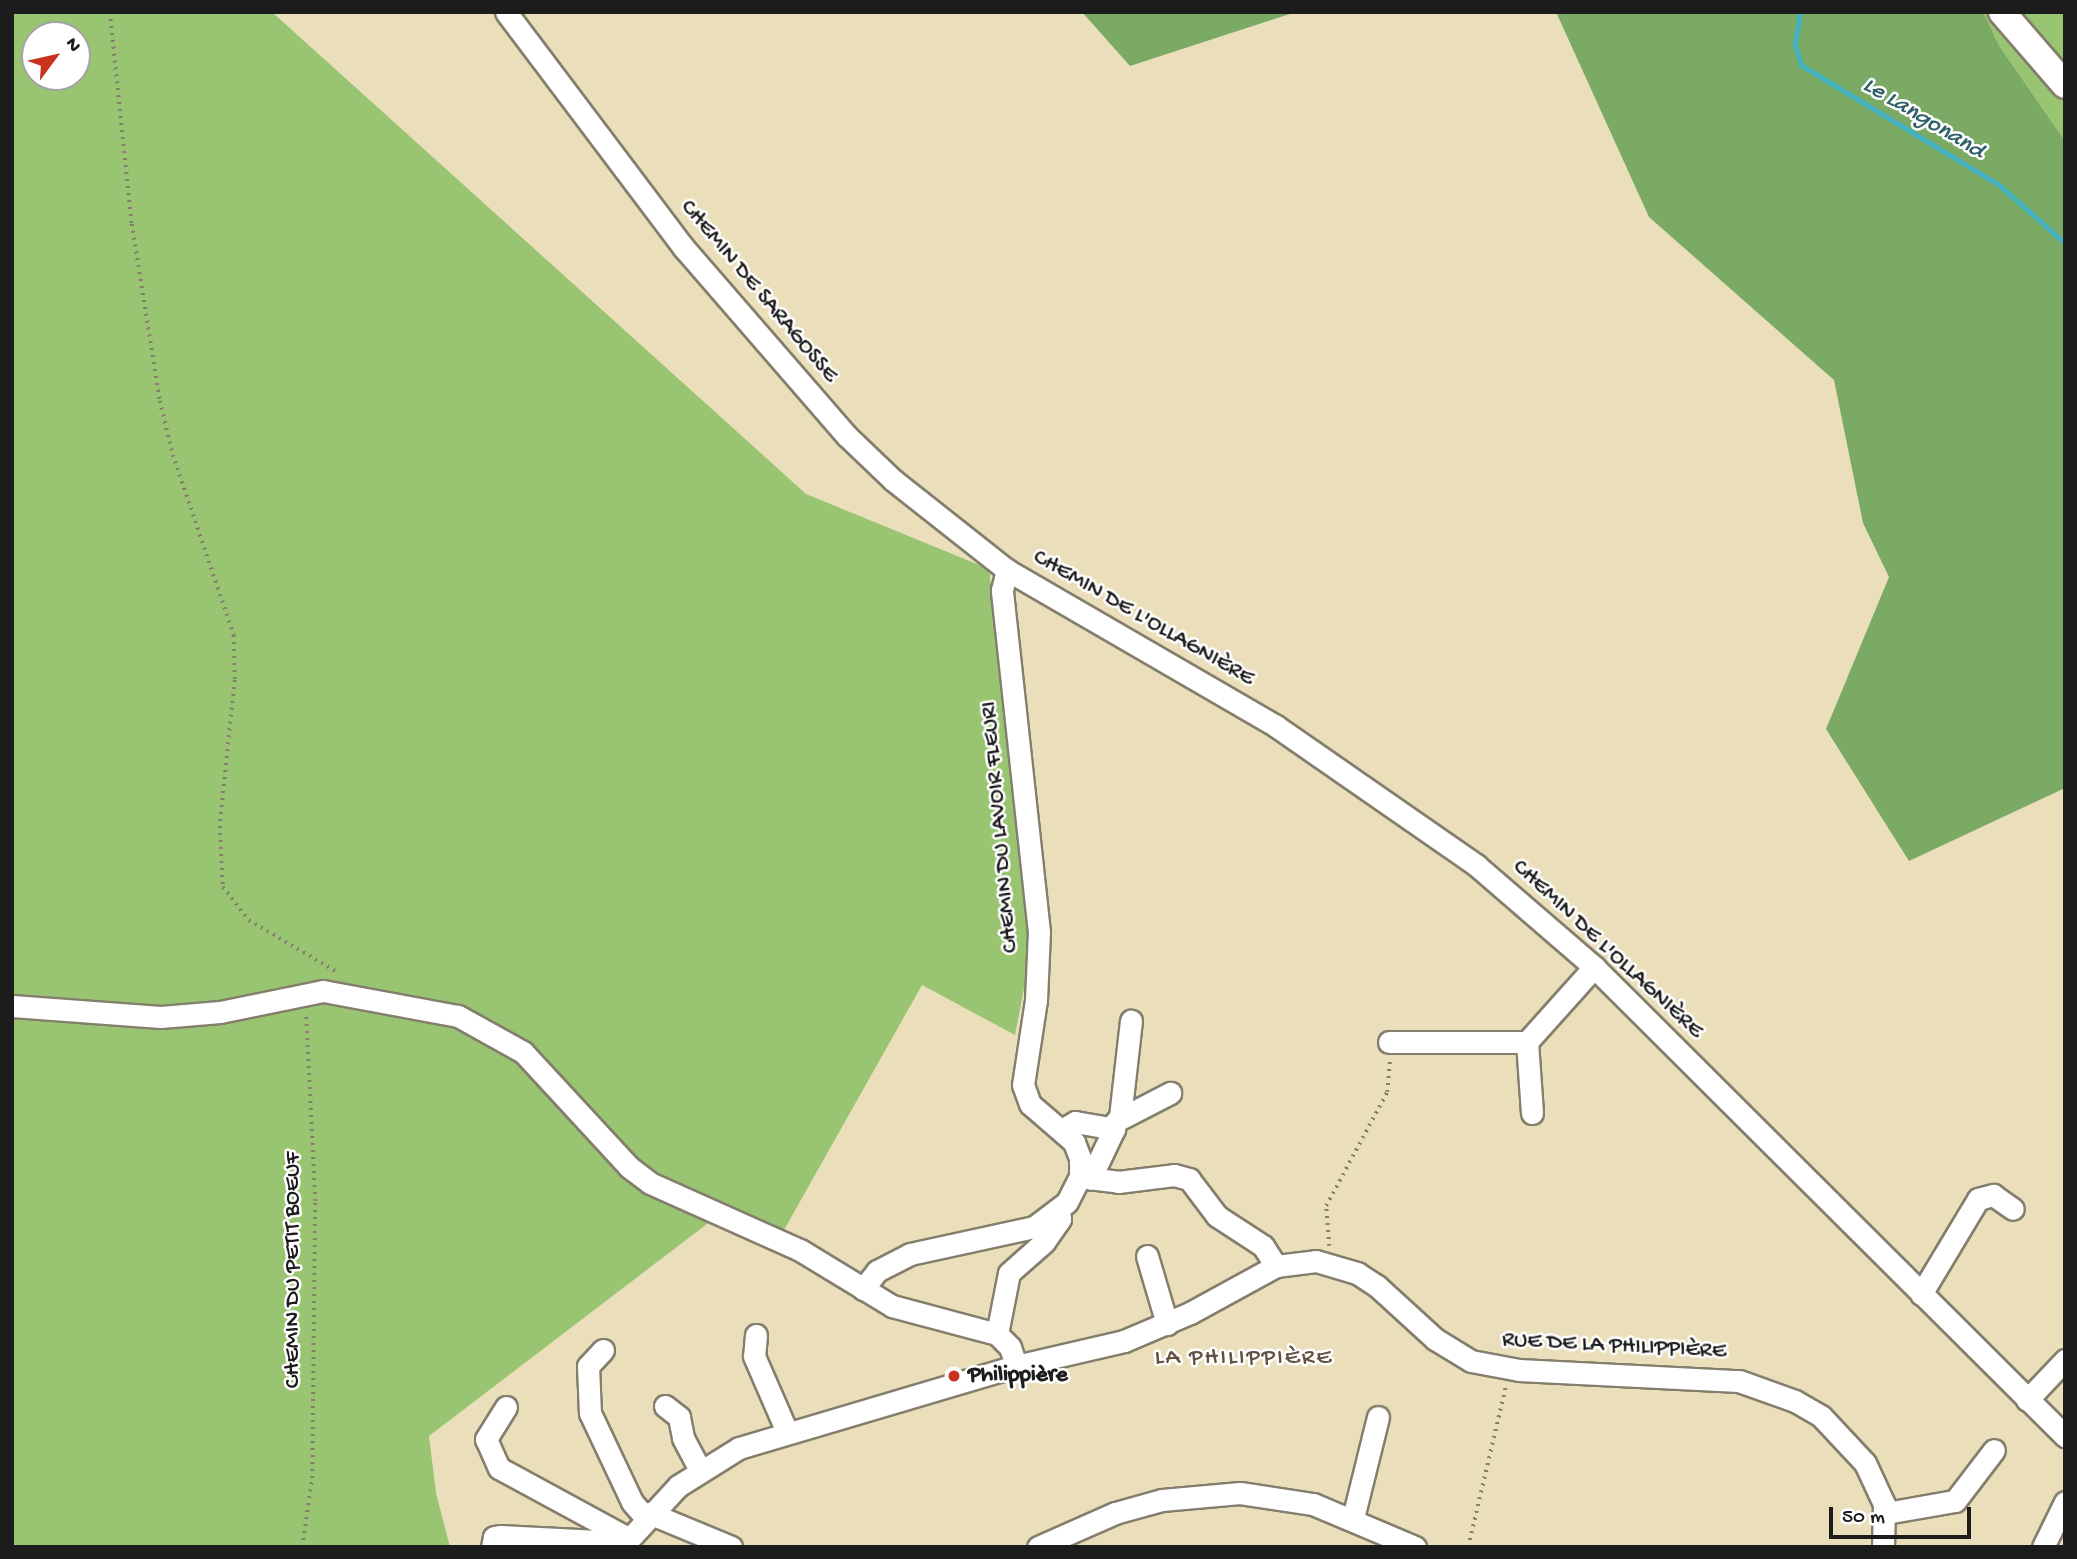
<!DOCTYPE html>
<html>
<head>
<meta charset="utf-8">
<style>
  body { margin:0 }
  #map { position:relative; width:2077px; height:1559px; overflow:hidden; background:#ebdfbb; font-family:"Gochi Hand",sans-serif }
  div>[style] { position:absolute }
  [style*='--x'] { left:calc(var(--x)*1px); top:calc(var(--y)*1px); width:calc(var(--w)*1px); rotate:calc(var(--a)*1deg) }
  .green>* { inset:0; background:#99c471 }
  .forest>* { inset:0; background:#7aaa63 }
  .stream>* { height:5px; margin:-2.5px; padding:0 2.5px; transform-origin:2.5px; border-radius:2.5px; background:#43b1c0 }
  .path>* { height:3.5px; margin-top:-1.75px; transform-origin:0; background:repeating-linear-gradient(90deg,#847e6c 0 2px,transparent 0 7px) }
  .roads { filter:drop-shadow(2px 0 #847e6c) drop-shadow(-2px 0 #847e6c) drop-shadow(0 2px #847e6c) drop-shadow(0 -2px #847e6c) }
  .minor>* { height:21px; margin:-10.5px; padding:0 10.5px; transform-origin:10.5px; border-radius:10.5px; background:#fff }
  .major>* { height:26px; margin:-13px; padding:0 13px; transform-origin:13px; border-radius:13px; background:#fff }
  .dots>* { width:19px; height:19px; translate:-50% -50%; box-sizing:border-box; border:4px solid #fff; border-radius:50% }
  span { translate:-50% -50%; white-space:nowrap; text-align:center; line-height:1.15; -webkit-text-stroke:5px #fff; paint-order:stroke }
  .street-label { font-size:23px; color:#1c1c1c }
  .poi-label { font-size:23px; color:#1c1c1c; font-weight:700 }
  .left { translate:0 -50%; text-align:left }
  .water-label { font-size:24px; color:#2e5f66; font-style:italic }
  .neighbourhood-label { font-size:24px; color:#635142; letter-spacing:2px }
  .frame { position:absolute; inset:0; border:14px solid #1c1c1c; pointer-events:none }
  .north { position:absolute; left:21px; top:21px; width:70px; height:70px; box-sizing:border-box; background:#fff; border:2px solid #a4a4a4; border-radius:50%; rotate:57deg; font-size:19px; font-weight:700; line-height:28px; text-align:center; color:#1c1c1c }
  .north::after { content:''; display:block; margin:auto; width:24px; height:32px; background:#c8321e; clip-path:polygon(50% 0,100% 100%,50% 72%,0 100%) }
  .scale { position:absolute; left:1829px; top:1507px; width:142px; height:32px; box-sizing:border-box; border:4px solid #1c1c1c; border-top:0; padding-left:9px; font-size:21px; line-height:24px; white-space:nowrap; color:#1c1c1c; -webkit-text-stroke:5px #fff; paint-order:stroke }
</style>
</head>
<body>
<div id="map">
  <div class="green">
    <div style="clip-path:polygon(evenodd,12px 12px,272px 12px,806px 494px,989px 569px,1035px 932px,1015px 1035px,922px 985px,784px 1230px,724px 1211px,429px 1436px,436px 1493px,450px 1547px,12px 1547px,12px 12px,35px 35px,77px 35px,77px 77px,35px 77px,35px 35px)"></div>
    <div style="clip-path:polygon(1983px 12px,2065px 12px,2065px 141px,2000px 47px)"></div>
  </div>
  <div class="forest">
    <div style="clip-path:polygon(1082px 12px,1296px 12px,1130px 66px)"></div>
    <div style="clip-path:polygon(1556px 12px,1983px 12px,2000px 47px,2065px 141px,2065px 788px,1909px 861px,1826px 729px,1889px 577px,1863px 523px,1834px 380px,1649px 217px)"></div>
  </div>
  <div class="stream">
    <div style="--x:1800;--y:12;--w:33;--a:99"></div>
    <div style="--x:1795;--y:45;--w:21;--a:73"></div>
    <div style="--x:1801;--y:65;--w:232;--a:31.2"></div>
    <div style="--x:1999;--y:185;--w:88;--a:41.3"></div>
  </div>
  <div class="path">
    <div style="--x:110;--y:12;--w:213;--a:84.1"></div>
    <div style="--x:132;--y:224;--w:179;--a:81"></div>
    <div style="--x:160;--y:401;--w:56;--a:76.5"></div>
    <div style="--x:173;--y:455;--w:190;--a:71.3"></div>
    <div style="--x:234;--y:635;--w:45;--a:88.7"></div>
    <div style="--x:235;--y:680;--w:147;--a:95.9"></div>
    <div style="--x:220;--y:826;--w:61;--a:87.2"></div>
    <div style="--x:223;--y:887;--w:42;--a:51.8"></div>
    <div style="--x:249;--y:920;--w:102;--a:30.6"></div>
    <div style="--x:1329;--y:1246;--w:40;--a:-94.3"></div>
    <div style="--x:1326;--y:1206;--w:129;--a:-61.8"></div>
    <div style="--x:1387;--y:1092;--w:32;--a:-85"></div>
    <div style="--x:302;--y:1547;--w:70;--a:-81.8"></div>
    <div style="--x:312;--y:1478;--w:277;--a:-89.4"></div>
    <div style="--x:315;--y:1201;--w:186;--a:-92.8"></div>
    <div style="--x:1468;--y:1547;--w:166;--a:-76.8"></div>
  </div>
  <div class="roads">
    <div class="minor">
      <div style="--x:506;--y:12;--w:296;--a:53"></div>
      <div style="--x:684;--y:248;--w:249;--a:49.1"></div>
      <div style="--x:847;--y:436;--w:64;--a:43.7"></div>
      <div style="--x:893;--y:480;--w:145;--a:38.3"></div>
      <div style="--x:1007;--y:570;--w:311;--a:30.1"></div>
      <div style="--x:1276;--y:726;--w:244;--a:34.8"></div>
      <div style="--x:1476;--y:865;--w:156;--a:40.8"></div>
      <div style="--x:1594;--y:967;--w:665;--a:44.88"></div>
      <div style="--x:12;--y:1006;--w:149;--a:4.2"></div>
      <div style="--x:161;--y:1017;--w:59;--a:-4.8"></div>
      <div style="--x:220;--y:1012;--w:105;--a:-11.5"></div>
      <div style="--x:323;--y:991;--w:137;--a:10.5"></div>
      <div style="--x:458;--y:1016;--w:74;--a:29"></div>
      <div style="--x:523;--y:1052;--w:156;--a:47.3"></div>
      <div style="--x:629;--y:1167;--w:26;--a:37"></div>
      <div style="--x:650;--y:1183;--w:164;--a:24.1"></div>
      <div style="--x:800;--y:1250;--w:108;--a:31.3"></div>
      <div style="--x:892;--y:1306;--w:109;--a:14.9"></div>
      <div style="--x:997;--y:1334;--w:18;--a:45"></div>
      <div style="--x:1010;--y:1347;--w:20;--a:72"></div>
      <div style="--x:1389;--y:1042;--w:138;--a:0"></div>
      <div style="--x:1532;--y:1113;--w:71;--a:-94"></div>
      <div style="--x:1527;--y:1042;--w:101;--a:-48.2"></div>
      <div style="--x:1118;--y:1120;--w:59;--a:-27.4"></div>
      <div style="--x:1112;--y:1126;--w:12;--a:-48"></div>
      <div style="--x:1120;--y:1117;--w:97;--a:-83.5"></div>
      <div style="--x:1063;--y:1129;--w:14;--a:-30"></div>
      <div style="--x:1075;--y:1122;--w:40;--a:10"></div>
      <div style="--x:1114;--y:1129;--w:55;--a:115.6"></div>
      <div style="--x:1080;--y:1177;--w:38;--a:7"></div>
      <div style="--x:1118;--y:1182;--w:56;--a:-7.1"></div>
      <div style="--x:1174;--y:1175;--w:16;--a:15"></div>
      <div style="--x:1189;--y:1179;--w:46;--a:52.9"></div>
      <div style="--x:1217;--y:1216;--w:55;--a:33.1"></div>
      <div style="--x:1263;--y:1246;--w:24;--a:57"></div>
      <div style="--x:1147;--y:1256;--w:71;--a:73.6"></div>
      <div style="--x:863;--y:1289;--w:23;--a:-52"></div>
      <div style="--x:877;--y:1271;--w:37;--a:-27"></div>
      <div style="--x:910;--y:1254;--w:127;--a:-12.3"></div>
      <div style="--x:1034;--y:1227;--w:41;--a:-37.1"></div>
      <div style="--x:1067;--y:1202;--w:28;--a:-63"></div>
      <div style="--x:1080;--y:1177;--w:19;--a:-90"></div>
      <div style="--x:1080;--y:1158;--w:17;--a:-111"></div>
      <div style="--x:1074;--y:1142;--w:58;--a:-139.2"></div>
      <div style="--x:1030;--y:1104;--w:20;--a:-110"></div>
      <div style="--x:1023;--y:1085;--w:86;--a:-81.3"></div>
      <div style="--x:1036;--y:1000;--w:68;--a:-87.5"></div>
      <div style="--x:1039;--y:932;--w:344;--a:-96.2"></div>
      <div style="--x:1002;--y:590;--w:21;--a:-76"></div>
      <div style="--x:1921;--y:1294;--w:111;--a:-59"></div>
      <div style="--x:1978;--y:1199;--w:16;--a:-15"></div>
      <div style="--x:1993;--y:1195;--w:24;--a:35"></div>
      <div style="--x:997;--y:1334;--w:62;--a:-78.9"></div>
      <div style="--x:1009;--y:1273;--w:47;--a:-41.5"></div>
      <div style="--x:1044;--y:1242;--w:28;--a:-55"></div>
      <div style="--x:1060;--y:1219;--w:8;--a:-97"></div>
      <div style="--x:756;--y:1335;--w:21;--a:95"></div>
      <div style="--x:754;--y:1356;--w:83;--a:66.5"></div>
      <div style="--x:603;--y:1350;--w:22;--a:133"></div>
      <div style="--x:588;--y:1366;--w:47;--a:87.6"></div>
      <div style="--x:590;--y:1413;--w:98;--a:64.7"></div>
      <div style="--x:632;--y:1502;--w:20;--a:49"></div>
      <div style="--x:2027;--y:1400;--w:55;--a:-46.5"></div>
      <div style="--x:665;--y:1406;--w:18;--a:38"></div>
      <div style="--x:679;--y:1417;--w:21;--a:79"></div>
      <div style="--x:683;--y:1438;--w:36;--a:62"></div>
      <div style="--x:506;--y:1407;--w:38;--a:122"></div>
      <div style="--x:486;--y:1439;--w:32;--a:66"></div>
      <div style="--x:499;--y:1468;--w:147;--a:28.5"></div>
      <div style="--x:649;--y:1513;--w:89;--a:22.5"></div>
      <div style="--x:1886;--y:1513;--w:70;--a:-9.9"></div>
      <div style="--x:1955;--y:1501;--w:64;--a:-52.6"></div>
      <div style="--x:1353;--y:1518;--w:104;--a:-76.1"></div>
      <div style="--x:492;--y:1547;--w:10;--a:-79"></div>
      <div style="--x:494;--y:1537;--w:6;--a:-9"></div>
      <div style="--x:500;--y:1536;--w:98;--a:2.9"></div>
      <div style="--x:598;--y:1541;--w:11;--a:34"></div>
      <div style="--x:622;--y:1547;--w:83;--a:-47.4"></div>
      <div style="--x:678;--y:1486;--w:72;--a:-31.9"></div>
      <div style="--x:739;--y:1448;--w:289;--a:-16.5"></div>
      <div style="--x:1016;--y:1366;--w:111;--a:-13"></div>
      <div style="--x:1124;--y:1341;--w:72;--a:-23"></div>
      <div style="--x:1190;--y:1313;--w:98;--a:-28.7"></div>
      <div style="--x:1276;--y:1266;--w:40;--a:-7.1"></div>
      <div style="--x:1316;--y:1261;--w:43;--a:16.3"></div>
      <div style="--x:1357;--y:1273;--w:24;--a:33"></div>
      <div style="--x:1377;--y:1286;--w:79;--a:42.4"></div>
      <div style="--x:1435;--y:1339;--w:42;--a:31.4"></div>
      <div style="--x:1471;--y:1361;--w:49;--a:10.6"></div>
      <div style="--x:1519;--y:1370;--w:220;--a:2.9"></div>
      <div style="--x:1739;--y:1381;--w:59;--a:19.7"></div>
      <div style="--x:1795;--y:1401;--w:30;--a:30"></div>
      <div style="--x:1821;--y:1416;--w:64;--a:46.9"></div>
      <div style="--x:1865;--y:1463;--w:45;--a:65.1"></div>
      <div style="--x:1884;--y:1504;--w:43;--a:91.3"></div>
      <div style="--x:1038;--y:1547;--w:84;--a:-23.8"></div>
      <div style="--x:1115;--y:1513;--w:49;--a:-15.5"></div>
      <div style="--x:1162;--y:1500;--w:78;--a:-5.1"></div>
      <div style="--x:1240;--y:1493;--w:74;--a:8.6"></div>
      <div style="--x:1313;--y:1504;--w:111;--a:22.9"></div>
      <div style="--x:2043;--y:1547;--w:50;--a:-63.9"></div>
    </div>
    <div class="major">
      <div style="--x:2002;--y:12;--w:96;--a:49.2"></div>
    </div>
  </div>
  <div class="dots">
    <div style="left:954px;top:1376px;background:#c8321e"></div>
  </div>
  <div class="street-label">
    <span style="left:758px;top:292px;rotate:50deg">CHEMIN DE SARAGOSSE</span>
    <span style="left:1143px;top:619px;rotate:30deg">CHEMIN DE L'OLLAGNIÈRE</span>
    <span style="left:1001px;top:827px;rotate:-95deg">CHEMIN DU LAVOIR FLEURI</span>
    <span style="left:1607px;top:950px;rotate:43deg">CHEMIN DE L'OLLAGNIÈRE</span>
    <span style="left:294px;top:1270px;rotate:-90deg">CHEMIN DU PETIT BOEUF</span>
    <span style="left:1614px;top:1347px;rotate:3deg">RUE DE LA PHILIPPIÈRE</span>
  </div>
  <div class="poi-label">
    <span class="left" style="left:968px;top:1376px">Philippière</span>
  </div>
  <div class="water-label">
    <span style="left:1923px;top:119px;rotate:31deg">Le Langonand</span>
  </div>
  <div class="neighbourhood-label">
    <span style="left:1244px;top:1359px">LA PHILIPPIÈRE</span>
  </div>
  <div class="frame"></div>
  <div class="north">N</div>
  <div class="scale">50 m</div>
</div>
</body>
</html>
